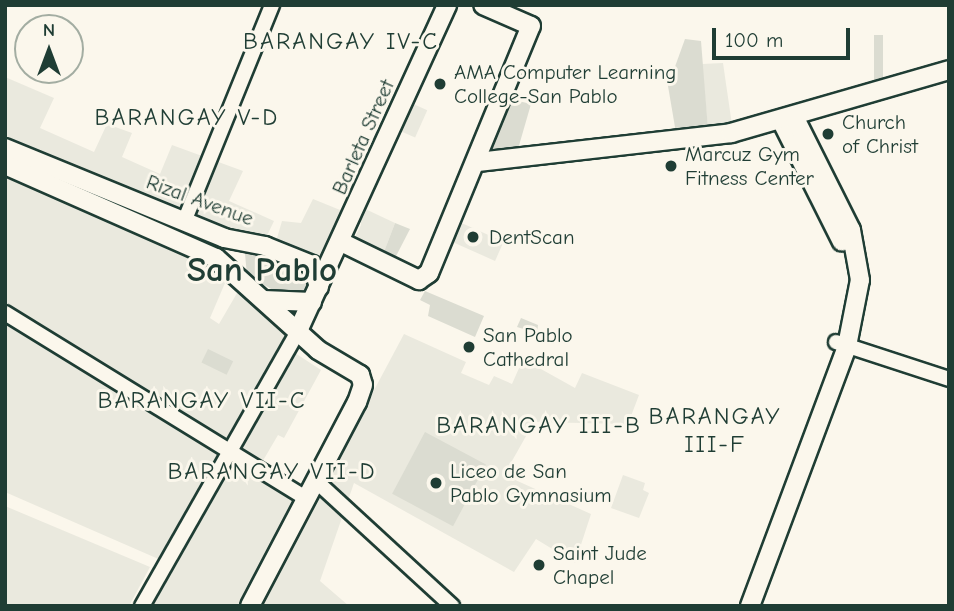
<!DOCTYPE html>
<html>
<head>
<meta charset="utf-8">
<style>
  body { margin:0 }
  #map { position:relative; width:954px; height:611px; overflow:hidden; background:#fbf7ec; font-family:"Comic Neue",sans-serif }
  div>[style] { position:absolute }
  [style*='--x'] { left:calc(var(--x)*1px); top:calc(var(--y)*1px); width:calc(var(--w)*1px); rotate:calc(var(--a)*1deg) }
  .built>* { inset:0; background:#eae9de; transform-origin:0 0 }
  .green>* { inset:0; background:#dbdcd1; transform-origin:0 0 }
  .roads { filter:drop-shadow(2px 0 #1f3d34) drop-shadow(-2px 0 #1f3d34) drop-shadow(0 2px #1f3d34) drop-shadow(0 -2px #1f3d34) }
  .minor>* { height:14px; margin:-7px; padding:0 7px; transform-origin:7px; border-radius:7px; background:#fbf7ec }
  .major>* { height:18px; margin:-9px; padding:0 9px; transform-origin:9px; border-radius:9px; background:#fbf7ec }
  .dots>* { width:19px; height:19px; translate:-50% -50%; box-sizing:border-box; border:4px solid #fbf7ec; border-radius:50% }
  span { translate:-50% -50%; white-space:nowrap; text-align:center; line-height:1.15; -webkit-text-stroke:6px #fbf7ec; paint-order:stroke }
  .poi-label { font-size:21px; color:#1f3d34 }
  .left { translate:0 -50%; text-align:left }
  .street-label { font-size:21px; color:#1f3d34 }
  .quarter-label { font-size:24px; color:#1f3d34; letter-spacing:2px }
  .town-label { font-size:35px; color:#1f3d34; font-weight:700 }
  .frame { position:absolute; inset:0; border:7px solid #1f3d34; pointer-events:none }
  .north { position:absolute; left:14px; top:14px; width:70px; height:70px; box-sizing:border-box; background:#fbf7ec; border:2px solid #a3ada2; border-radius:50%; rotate:0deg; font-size:19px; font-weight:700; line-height:28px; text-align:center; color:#1f3d34 }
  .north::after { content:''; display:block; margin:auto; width:24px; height:32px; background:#1f3d34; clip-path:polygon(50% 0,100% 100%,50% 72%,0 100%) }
  .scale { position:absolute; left:712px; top:28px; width:138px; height:32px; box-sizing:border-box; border:4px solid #1f3d34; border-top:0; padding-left:9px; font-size:21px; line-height:24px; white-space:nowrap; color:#1f3d34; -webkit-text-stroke:5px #fbf7ec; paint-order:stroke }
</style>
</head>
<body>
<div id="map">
  <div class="built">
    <div style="clip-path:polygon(723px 63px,732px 125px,708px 129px,702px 64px)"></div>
    <div style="clip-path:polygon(5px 77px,54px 98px,40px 128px,94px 152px,107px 124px,132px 133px,122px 157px,160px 174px,172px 145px,243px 171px,229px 201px,274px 221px,264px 242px,107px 187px,5px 143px)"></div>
    <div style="left:409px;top:102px;width:20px;height:30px;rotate:24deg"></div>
    <div style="clip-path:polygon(5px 174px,228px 276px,210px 318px,219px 324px,240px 288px,288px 331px,278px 352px,295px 353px,321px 370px,284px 438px,278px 435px,261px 464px,5px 309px)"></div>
    <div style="clip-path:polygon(313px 199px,345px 212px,323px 261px,275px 245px,282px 221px,301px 223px)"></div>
    <div style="clip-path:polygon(361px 207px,395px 223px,382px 257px,352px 243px,361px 225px)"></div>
    <div style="left:457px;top:221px;width:51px;height:21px;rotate:24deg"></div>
    <div style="clip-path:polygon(5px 319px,296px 500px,239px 606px,149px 606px,163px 561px,5px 492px)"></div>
    <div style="clip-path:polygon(404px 334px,466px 362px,461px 373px,489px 385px,494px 376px,512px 384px,523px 359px,575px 388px,582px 373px,639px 395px,628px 424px,534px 422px,504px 475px,591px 514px,575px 563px,536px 539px,514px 572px,354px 483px,320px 581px,349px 606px,259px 606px)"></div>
    <div style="clip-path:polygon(623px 475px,645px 483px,643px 490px,649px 493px,639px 518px,611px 508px)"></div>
    <div style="clip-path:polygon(5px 506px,150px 567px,129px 606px,5px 606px)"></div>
  </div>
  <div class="green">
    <div style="left:874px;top:35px;width:9px;height:50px"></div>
    <div style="clip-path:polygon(685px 39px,701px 41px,708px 129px,676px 133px,668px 86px)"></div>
    <div style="clip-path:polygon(506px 98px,531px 104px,518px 149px,490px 151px)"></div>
    <div style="clip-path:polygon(395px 223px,410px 229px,393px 262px,382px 257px)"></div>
    <div style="clip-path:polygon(255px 248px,286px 257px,312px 276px,307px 296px,273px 290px,247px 275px,245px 254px)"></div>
    <div style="clip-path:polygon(425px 291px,484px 316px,475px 337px,428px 316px,430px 305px,420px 300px)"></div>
    <div style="clip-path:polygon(521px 318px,538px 325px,537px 333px,517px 327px)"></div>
    <div style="left:208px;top:349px;width:28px;height:15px;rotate:26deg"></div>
    <div style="left:425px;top:432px;width:69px;height:70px;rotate:28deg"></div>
  </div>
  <div class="roads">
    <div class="minor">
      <div style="--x:184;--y:222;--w:234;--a:-67.9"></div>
      <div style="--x:5;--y:313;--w:355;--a:31.6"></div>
      <div style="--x:836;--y:342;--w:119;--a:18.1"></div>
      <div style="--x:316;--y:481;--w:185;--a:42.6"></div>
      <div style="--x:142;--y:606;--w:314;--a:-60.4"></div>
    </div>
    <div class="major">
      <div style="--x:781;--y:120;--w:136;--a:63.4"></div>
      <div style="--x:5;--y:148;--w:237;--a:22.3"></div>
      <div style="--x:224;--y:238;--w:42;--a:11"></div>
      <div style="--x:265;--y:246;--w:51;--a:22"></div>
      <div style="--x:312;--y:265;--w:23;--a:72"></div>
      <div style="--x:478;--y:162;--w:255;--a:-6.5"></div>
      <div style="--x:731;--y:133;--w:227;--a:-16.1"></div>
      <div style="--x:5;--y:165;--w:231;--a:23.8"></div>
      <div style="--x:216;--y:258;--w:137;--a:42"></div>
      <div style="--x:318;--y:350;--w:49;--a:30.8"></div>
      <div style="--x:360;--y:375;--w:10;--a:73"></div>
      <div style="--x:363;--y:385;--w:18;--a:109"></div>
      <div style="--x:357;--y:402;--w:230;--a:117.7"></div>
      <div style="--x:341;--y:242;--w:87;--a:26"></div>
      <div style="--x:419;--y:280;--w:12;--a:-35"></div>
      <div style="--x:429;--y:273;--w:267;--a:-67.6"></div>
      <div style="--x:531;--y:26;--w:52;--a:-156.4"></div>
      <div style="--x:264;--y:300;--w:48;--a:2.4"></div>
      <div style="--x:297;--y:333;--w:361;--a:-65.4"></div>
      <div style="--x:750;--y:606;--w:278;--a:-69.5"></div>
      <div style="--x:847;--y:346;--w:67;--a:-78.9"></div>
      <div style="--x:860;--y:280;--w:51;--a:-100.2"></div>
      <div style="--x:851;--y:230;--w:127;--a:-116.6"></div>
    </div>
  </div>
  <div class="dots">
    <div style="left:440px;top:84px;background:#1f3d34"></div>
    <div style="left:828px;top:134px;background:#1f3d34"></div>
    <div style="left:671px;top:166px;background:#1f3d34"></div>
    <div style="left:473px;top:237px;background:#1f3d34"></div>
    <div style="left:469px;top:347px;background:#1f3d34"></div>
    <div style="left:436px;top:483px;background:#1f3d34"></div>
    <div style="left:539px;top:565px;background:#1f3d34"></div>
  </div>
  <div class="poi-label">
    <span class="left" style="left:454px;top:84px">AMA Computer Learning<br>College-San Pablo</span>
    <span class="left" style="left:842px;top:134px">Church<br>of Christ</span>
    <span class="left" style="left:685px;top:166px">Marcuz Gym<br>Fitness Center</span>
    <span class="left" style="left:489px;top:237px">DentScan</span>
    <span class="left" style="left:483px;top:347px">San Pablo<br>Cathedral</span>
    <span class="left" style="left:450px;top:483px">Liceo de San<br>Pablo Gymnasium</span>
    <span class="left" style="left:553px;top:565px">Saint Jude<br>Chapel</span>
  </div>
  <div class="street-label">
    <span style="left:363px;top:137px;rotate:-66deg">Barleta Street</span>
    <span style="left:200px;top:200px;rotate:20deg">Rizal Avenue</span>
  </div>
  <div class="quarter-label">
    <span style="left:341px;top:42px">BARANGAY IV-C</span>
    <span style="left:187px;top:118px">BARANGAY V-D</span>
    <span style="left:202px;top:401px">BARANGAY VII-C</span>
    <span style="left:715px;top:431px">BARANGAY<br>III-F</span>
    <span style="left:539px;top:426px">BARANGAY III-B</span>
    <span style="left:272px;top:472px">BARANGAY VII-D</span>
  </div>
  <div class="town-label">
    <span style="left:262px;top:270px">San Pablo</span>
  </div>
  <div class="frame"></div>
  <div class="north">N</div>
  <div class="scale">100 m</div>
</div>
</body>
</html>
